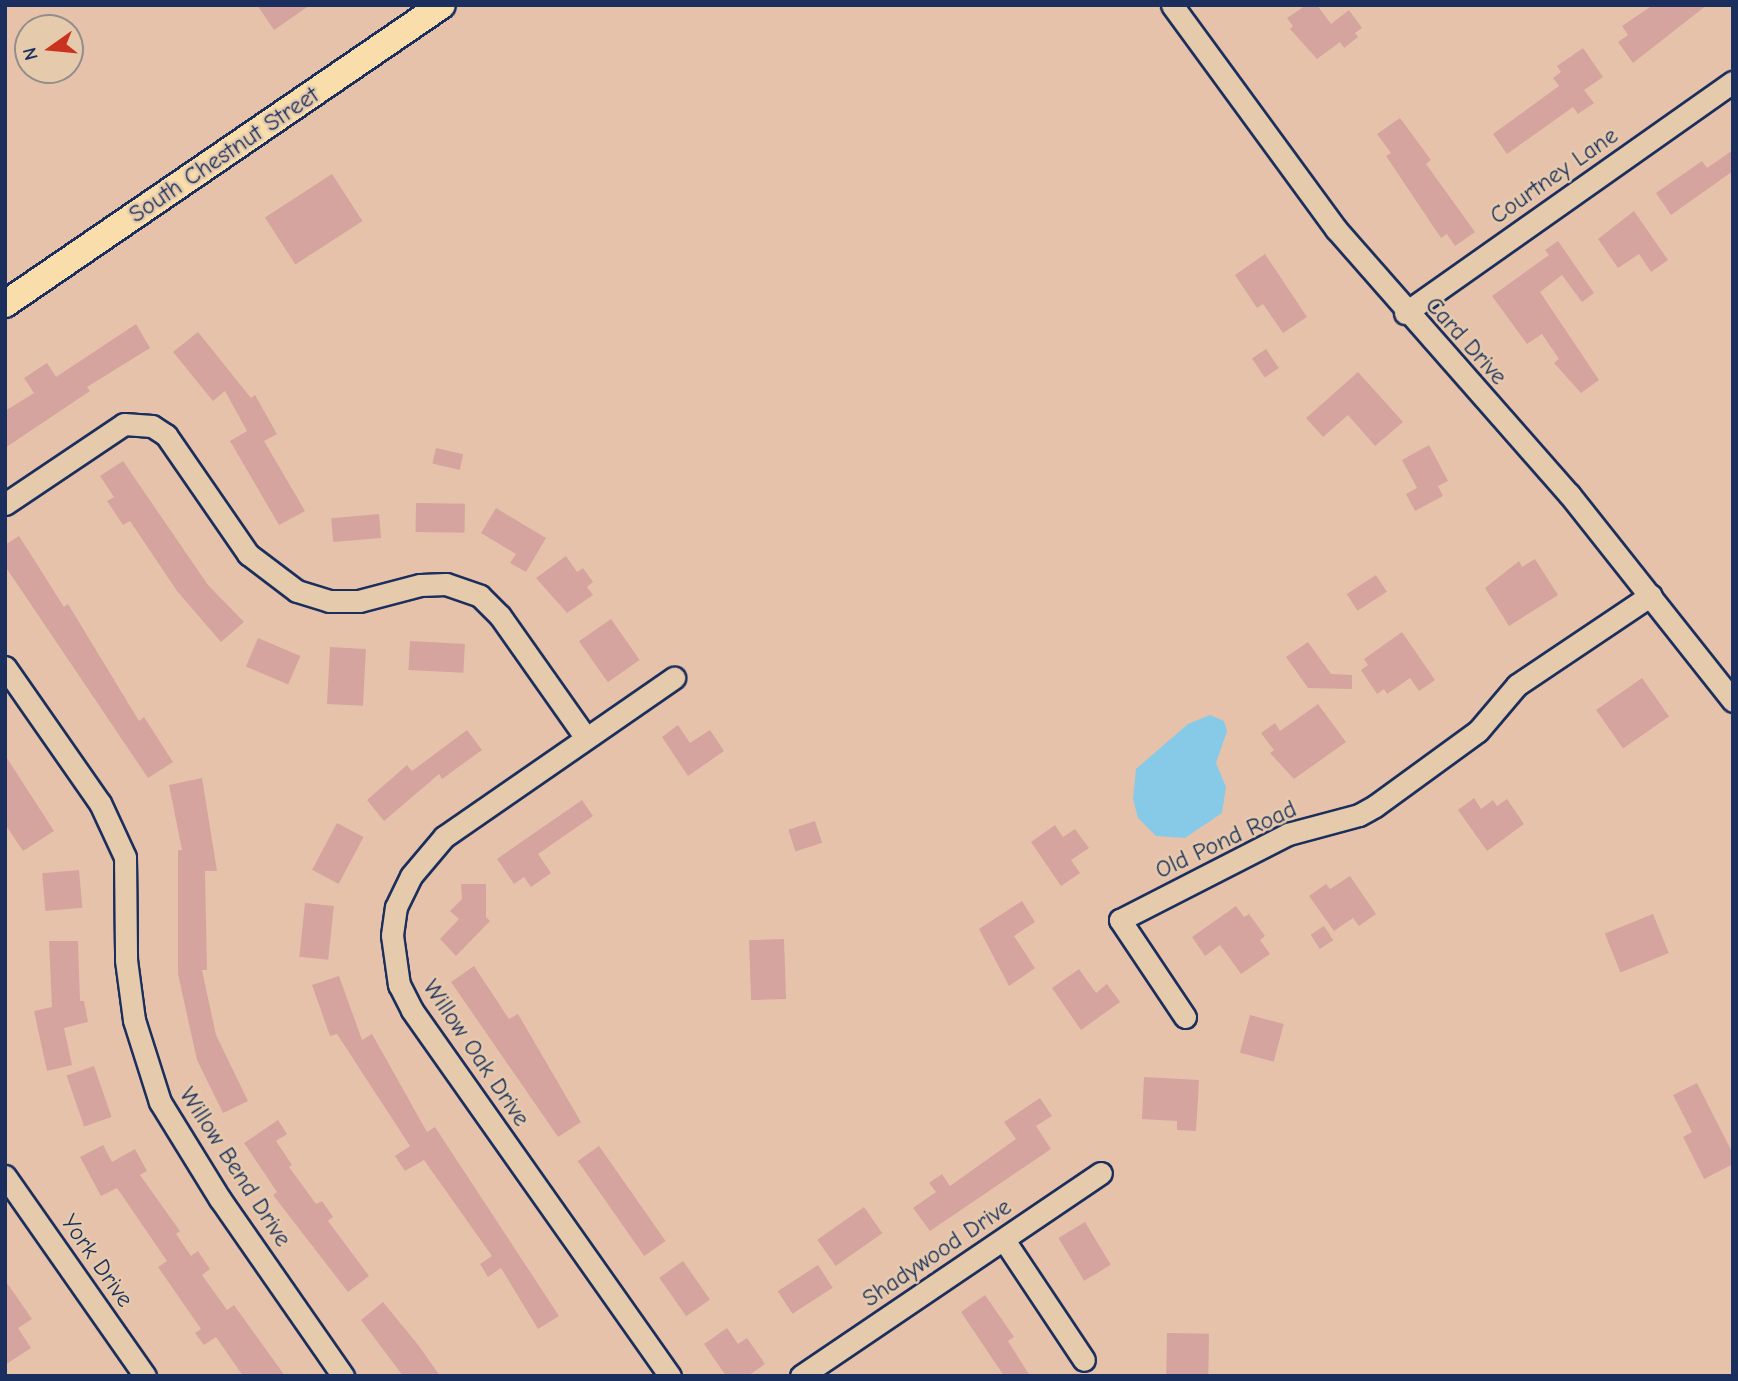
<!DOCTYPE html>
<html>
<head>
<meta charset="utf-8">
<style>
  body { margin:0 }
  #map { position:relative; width:1738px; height:1381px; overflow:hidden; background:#e7c2aa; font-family:"Comic Neue",sans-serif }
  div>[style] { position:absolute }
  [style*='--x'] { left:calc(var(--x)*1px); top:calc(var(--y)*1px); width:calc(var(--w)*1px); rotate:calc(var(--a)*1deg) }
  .water>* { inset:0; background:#86cae8 }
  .building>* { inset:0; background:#d6a49f; transform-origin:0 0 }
  .roads { filter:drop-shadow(2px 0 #1b2f5e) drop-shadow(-2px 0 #1b2f5e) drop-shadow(0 2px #1b2f5e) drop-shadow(0 -2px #1b2f5e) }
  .minor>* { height:21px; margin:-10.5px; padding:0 10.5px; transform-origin:10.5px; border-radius:10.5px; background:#e5caac }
  .major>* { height:26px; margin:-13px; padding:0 13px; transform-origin:13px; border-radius:13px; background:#f9deab }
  span { translate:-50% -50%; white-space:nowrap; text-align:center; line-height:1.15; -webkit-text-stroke:5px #e5caac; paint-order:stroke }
  .street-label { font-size:24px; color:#1b2f5e }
  .frame { position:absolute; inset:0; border:7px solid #1b2f5e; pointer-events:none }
  .north { position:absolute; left:14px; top:14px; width:70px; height:70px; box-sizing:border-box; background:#e5caac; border:2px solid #948c8d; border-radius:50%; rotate:255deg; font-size:19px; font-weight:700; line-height:28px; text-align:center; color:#1b2f5e }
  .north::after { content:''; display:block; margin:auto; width:24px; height:32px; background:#c8321e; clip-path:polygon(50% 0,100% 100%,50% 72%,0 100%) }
</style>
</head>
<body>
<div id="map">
  <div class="water">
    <div style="clip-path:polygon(1210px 715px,1224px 721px,1227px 731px,1216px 763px,1226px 787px,1222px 813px,1185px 838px,1156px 836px,1138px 818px,1133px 799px,1136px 769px,1188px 724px)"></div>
  </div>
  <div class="building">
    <div style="clip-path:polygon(257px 5px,310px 5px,274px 30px)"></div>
    <div style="clip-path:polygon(1306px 5px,1317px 5px,1331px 24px,1349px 10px,1362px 28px,1355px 33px,1358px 37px,1344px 48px,1340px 42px,1317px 59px,1290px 29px,1293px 26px,1287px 18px)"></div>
    <div style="clip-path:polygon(1653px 5px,1707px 5px,1633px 63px,1618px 42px,1628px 35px,1622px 26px)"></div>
    <div style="clip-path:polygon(1583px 48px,1603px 77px,1584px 90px,1594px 103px,1578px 114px,1573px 107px,1507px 154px,1493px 134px,1559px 86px,1553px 78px,1561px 72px,1557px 66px)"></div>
    <div style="clip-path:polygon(1400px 118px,1431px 160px,1426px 164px,1475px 232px,1455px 246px,1447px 234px,1441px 238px,1386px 156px,1391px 153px,1377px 134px)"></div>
    <div style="clip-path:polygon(1733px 150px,1733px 171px,1671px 215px,1656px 193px,1702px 161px,1707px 168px)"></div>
    <div style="left:332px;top:174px;width:56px;height:80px;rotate:57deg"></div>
    <div style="clip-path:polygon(1634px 211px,1668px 260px,1651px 272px,1639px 254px,1618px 268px,1598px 239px)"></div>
    <div style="clip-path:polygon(1558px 241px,1594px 293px,1582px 302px,1562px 275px,1540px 292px,1599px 380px,1581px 393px,1554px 363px,1559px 359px,1542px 334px,1527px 344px,1492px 296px,1549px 255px,1545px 250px)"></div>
    <div style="clip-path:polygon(1265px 254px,1307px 317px,1283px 333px,1263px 304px,1257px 308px,1235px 275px)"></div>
    <div style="clip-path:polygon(136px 324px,150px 348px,87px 387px,90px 391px,5px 448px,5px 411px,34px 393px,24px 378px,47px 363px,56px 377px)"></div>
    <div style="clip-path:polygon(198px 332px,251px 398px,255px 395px,277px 434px,264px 441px,305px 511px,279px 525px,230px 441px,247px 431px,225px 391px,213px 401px,173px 352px)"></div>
    <div style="left:1266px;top:349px;width:23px;height:17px;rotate:56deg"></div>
    <div style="clip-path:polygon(1358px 372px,1403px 422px,1375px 446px,1348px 415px,1323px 437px,1306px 418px)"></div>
    <div style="clip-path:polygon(1429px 445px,1448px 481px,1438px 486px,1443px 496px,1415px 511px,1406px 494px,1417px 488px,1402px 460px)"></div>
    <div style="left:436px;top:448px;width:28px;height:16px;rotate:13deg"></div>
    <div style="clip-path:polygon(123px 461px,208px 585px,244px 622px,221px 642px,177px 591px,130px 521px,123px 525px,107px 501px,114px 497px,100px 476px)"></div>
    <div style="left:416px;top:503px;width:49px;height:29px;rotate:1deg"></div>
    <div style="clip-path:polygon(496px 508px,546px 538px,526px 572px,510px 563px,516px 554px,481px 533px)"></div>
    <div style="left:379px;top:514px;width:24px;height:48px;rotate:85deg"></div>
    <div style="clip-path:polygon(19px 536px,64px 607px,68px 604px,139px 721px,144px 717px,173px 762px,148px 778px,5px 566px,5px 545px)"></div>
    <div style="clip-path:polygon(566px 556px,577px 572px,583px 568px,593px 582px,587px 587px,593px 595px,567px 613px,536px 578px)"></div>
    <div style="clip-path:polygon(1535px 559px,1558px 595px,1509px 626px,1485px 588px,1519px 561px,1522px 567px)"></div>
    <div style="left:1376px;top:575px;width:20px;height:35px;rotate:57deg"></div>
    <div style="left:611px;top:619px;width:50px;height:39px;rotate:55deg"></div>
    <div style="clip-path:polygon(1402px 632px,1435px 680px,1419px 691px,1410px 678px,1387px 694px,1384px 689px,1377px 694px,1361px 670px,1368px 665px,1364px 659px)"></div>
    <div style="left:258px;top:638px;width:46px;height:31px;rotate:23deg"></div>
    <div style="left:410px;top:641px;width:55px;height:29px;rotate:3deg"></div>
    <div style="clip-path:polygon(1308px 642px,1331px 674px,1352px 675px,1352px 689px,1308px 688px,1286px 657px)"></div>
    <div style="left:330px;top:647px;width:36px;height:57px;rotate:3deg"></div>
    <div style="left:1642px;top:678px;width:47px;height:56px;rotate:55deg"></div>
    <div style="clip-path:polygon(1318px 704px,1346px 742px,1294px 779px,1270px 753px,1274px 750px,1261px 733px,1275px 723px,1280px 731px)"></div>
    <div style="clip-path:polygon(678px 725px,690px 743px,710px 730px,724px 751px,688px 776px,662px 737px)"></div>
    <div style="clip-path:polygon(467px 730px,482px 750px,442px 779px,439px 774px,384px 821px,367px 800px,407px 765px,412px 771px)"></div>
    <div style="clip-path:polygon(5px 755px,54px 831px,23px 851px,5px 824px)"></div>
    <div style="clip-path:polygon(202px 778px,217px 871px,205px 871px,207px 970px,202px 970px,216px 1035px,248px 1101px,223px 1113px,197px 1060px,178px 974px,178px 850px,182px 850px,169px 785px)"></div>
    <div style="clip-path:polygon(1474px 798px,1481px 809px,1493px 800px,1497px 806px,1507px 799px,1524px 824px,1487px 851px,1458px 810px)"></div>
    <div style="clip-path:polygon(582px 800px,593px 816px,538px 854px,551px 873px,531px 887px,524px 877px,514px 884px,497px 859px)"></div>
    <div style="left:815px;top:821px;width:23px;height:28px;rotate:72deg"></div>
    <div style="left:337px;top:823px;width:30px;height:53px;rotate:28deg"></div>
    <div style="clip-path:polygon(1055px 825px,1063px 837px,1075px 829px,1089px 848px,1071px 860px,1080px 873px,1061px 886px,1031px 842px)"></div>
    <div style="left:79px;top:870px;width:38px;height:37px;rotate:85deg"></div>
    <div style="clip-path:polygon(1350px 876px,1376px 914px,1359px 926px,1353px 918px,1334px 931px,1309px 896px,1326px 884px,1330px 889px)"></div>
    <div style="clip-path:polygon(461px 884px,486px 884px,486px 917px,490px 921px,456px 956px,440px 939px,459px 919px,450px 911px,462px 899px)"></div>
    <div style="clip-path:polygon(1022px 901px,1035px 922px,1014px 936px,1035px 968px,1009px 986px,979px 929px)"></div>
    <div style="left:305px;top:903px;width:29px;height:54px;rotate:6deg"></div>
    <div style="clip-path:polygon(1236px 906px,1244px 917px,1249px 914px,1265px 936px,1260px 940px,1270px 954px,1241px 974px,1220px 945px,1205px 956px,1192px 937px)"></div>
    <div style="left:1653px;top:914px;width:42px;height:52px;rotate:68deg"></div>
    <div style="left:1324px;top:926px;width:17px;height:16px;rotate:57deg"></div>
    <div style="left:784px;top:939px;width:60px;height:35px;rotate:88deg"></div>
    <div style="clip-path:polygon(49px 941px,78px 941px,80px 1001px,84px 1001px,88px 1022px,64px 1028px,72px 1065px,47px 1071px,34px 1011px,52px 1007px)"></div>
    <div style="clip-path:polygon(474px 966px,509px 1019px,518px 1014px,581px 1122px,558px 1137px,451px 982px)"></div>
    <div style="clip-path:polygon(1079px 969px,1096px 993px,1107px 984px,1120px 1002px,1081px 1030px,1052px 988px)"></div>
    <div style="clip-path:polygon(339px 976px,362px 1040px,372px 1034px,427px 1132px,435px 1127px,559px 1316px,538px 1329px,501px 1268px,488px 1277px,480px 1264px,492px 1256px,424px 1160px,405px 1171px,395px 1156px,410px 1146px,337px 1034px,330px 1036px,312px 985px)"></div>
    <div style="left:1250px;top:1015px;width:35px;height:39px;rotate:15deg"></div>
    <div style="left:94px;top:1066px;width:54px;height:29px;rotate:71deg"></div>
    <div style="clip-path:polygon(1144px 1077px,1199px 1080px,1196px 1131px,1177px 1130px,1177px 1121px,1142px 1119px)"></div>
    <div style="clip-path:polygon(1697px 1083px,1733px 1154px,1733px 1164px,1704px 1179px,1683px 1137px,1692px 1132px,1673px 1095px)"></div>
    <div style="clip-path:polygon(1040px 1098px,1052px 1116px,1036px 1126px,1051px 1149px,930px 1231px,913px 1208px,936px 1192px,929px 1183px,942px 1174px,950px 1186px,1016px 1139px,1004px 1122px)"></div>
    <div style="clip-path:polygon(278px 1120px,287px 1134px,276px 1141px,292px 1165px,289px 1167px,316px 1204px,322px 1201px,333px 1217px,328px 1221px,369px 1276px,348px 1292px,273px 1195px,277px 1192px,244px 1143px)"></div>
    <div style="clip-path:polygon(103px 1145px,112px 1162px,135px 1149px,147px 1171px,140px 1175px,180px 1231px,176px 1234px,191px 1256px,198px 1251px,210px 1269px,202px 1275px,227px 1310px,234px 1305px,285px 1376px,243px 1376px,216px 1337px,204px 1345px,195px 1333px,201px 1329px,158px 1267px,167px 1261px,117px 1188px,101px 1196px,80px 1157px)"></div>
    <div style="left:599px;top:1146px;width:116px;height:26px;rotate:55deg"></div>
    <div style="left:864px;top:1207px;width:32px;height:57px;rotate:55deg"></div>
    <div style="left:1085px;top:1222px;width:50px;height:31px;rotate:59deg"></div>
    <div style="left:683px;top:1261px;width:47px;height:29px;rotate:55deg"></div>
    <div style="left:818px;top:1265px;width:27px;height:48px;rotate:57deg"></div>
    <div style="clip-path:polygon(5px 1280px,32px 1319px,18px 1328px,31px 1348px,5px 1365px)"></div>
    <div style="clip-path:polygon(985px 1295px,1014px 1337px,1008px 1341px,1030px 1376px,1004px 1376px,961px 1312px)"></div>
    <div style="clip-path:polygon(383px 1302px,419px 1346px,440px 1376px,403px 1376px,361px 1320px)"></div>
    <div style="clip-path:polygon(727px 1328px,738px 1344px,747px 1338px,765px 1364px,748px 1376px,726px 1376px,704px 1344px)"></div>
    <div style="left:1167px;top:1333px;width:42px;height:43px;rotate:1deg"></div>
  </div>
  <div class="roads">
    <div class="minor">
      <div style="--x:1172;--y:5;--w:278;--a:53.8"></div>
      <div style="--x:1336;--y:229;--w:353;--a:48.7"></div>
      <div style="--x:1569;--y:494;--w:264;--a:51.6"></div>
      <div style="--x:1405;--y:313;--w:401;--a:-35.2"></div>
      <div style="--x:5;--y:504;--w:143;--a:-33.9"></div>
      <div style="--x:124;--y:424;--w:28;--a:4"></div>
      <div style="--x:152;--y:426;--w:17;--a:33"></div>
      <div style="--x:166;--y:435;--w:145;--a:55.4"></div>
      <div style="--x:248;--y:554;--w:61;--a:37.1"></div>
      <div style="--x:297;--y:591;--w:34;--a:17"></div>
      <div style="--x:329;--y:601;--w:30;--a:0"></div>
      <div style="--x:359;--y:601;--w:63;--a:-14.7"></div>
      <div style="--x:420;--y:585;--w:26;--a:-2"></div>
      <div style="--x:446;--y:584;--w:36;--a:19"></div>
      <div style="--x:480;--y:596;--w:28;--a:45"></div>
      <div style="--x:500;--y:616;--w:149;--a:54.8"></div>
      <div style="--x:5;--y:667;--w:166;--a:55.1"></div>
      <div style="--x:100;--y:803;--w:60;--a:65.2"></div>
      <div style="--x:125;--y:857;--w:103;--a:89.4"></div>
      <div style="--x:126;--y:960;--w:61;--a:82.4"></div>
      <div style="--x:134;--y:1020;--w:86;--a:72.4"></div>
      <div style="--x:160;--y:1102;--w:114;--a:58.3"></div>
      <div style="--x:220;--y:1199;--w:216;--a:55.2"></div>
      <div style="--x:1185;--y:1017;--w:117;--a:-123.8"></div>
      <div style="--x:1120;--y:920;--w:189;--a:-27.1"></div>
      <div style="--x:1288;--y:834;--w:73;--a:-15"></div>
      <div style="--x:1359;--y:815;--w:18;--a:-29"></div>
      <div style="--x:1375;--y:806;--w:127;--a:-36.1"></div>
      <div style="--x:1478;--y:731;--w:60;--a:-49.7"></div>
      <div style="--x:1517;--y:685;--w:161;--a:-33.9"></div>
      <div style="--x:5;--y:1176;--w:244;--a:55"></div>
      <div style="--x:1004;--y:1240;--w:144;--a:56.3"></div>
      <div style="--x:670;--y:1376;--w:448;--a:-125.2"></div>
      <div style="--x:412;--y:1010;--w:28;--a:-117"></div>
      <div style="--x:399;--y:985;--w:50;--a:-98"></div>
      <div style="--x:392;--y:935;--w:28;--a:-82"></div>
      <div style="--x:396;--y:907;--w:34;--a:-64"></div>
      <div style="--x:411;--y:876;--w:51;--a:-49.8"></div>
      <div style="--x:444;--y:837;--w:280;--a:-34.7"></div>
      <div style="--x:801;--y:1376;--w:362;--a:-34.1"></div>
    </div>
    <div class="major">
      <div style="--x:5;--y:304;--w:529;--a:-34.38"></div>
    </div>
  </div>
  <div class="street-label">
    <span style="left:224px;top:155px;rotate:-34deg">South Chestnut Street</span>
    <span style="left:1554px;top:176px;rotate:-35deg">Courtney Lane</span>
    <span style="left:1466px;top:341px;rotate:48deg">Card Drive</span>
    <span style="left:1226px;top:840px;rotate:-25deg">Old Pond Road</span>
    <span style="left:476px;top:1053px;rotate:56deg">Willow Oak Drive</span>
    <span style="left:235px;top:1167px;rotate:57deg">Willow Bend Drive</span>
    <span style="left:937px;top:1253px;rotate:-34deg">Shadywood Drive</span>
    <span style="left:97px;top:1261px;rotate:55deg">York Drive</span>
  </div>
  <div class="frame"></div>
  <div class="north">N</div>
</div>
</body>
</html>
